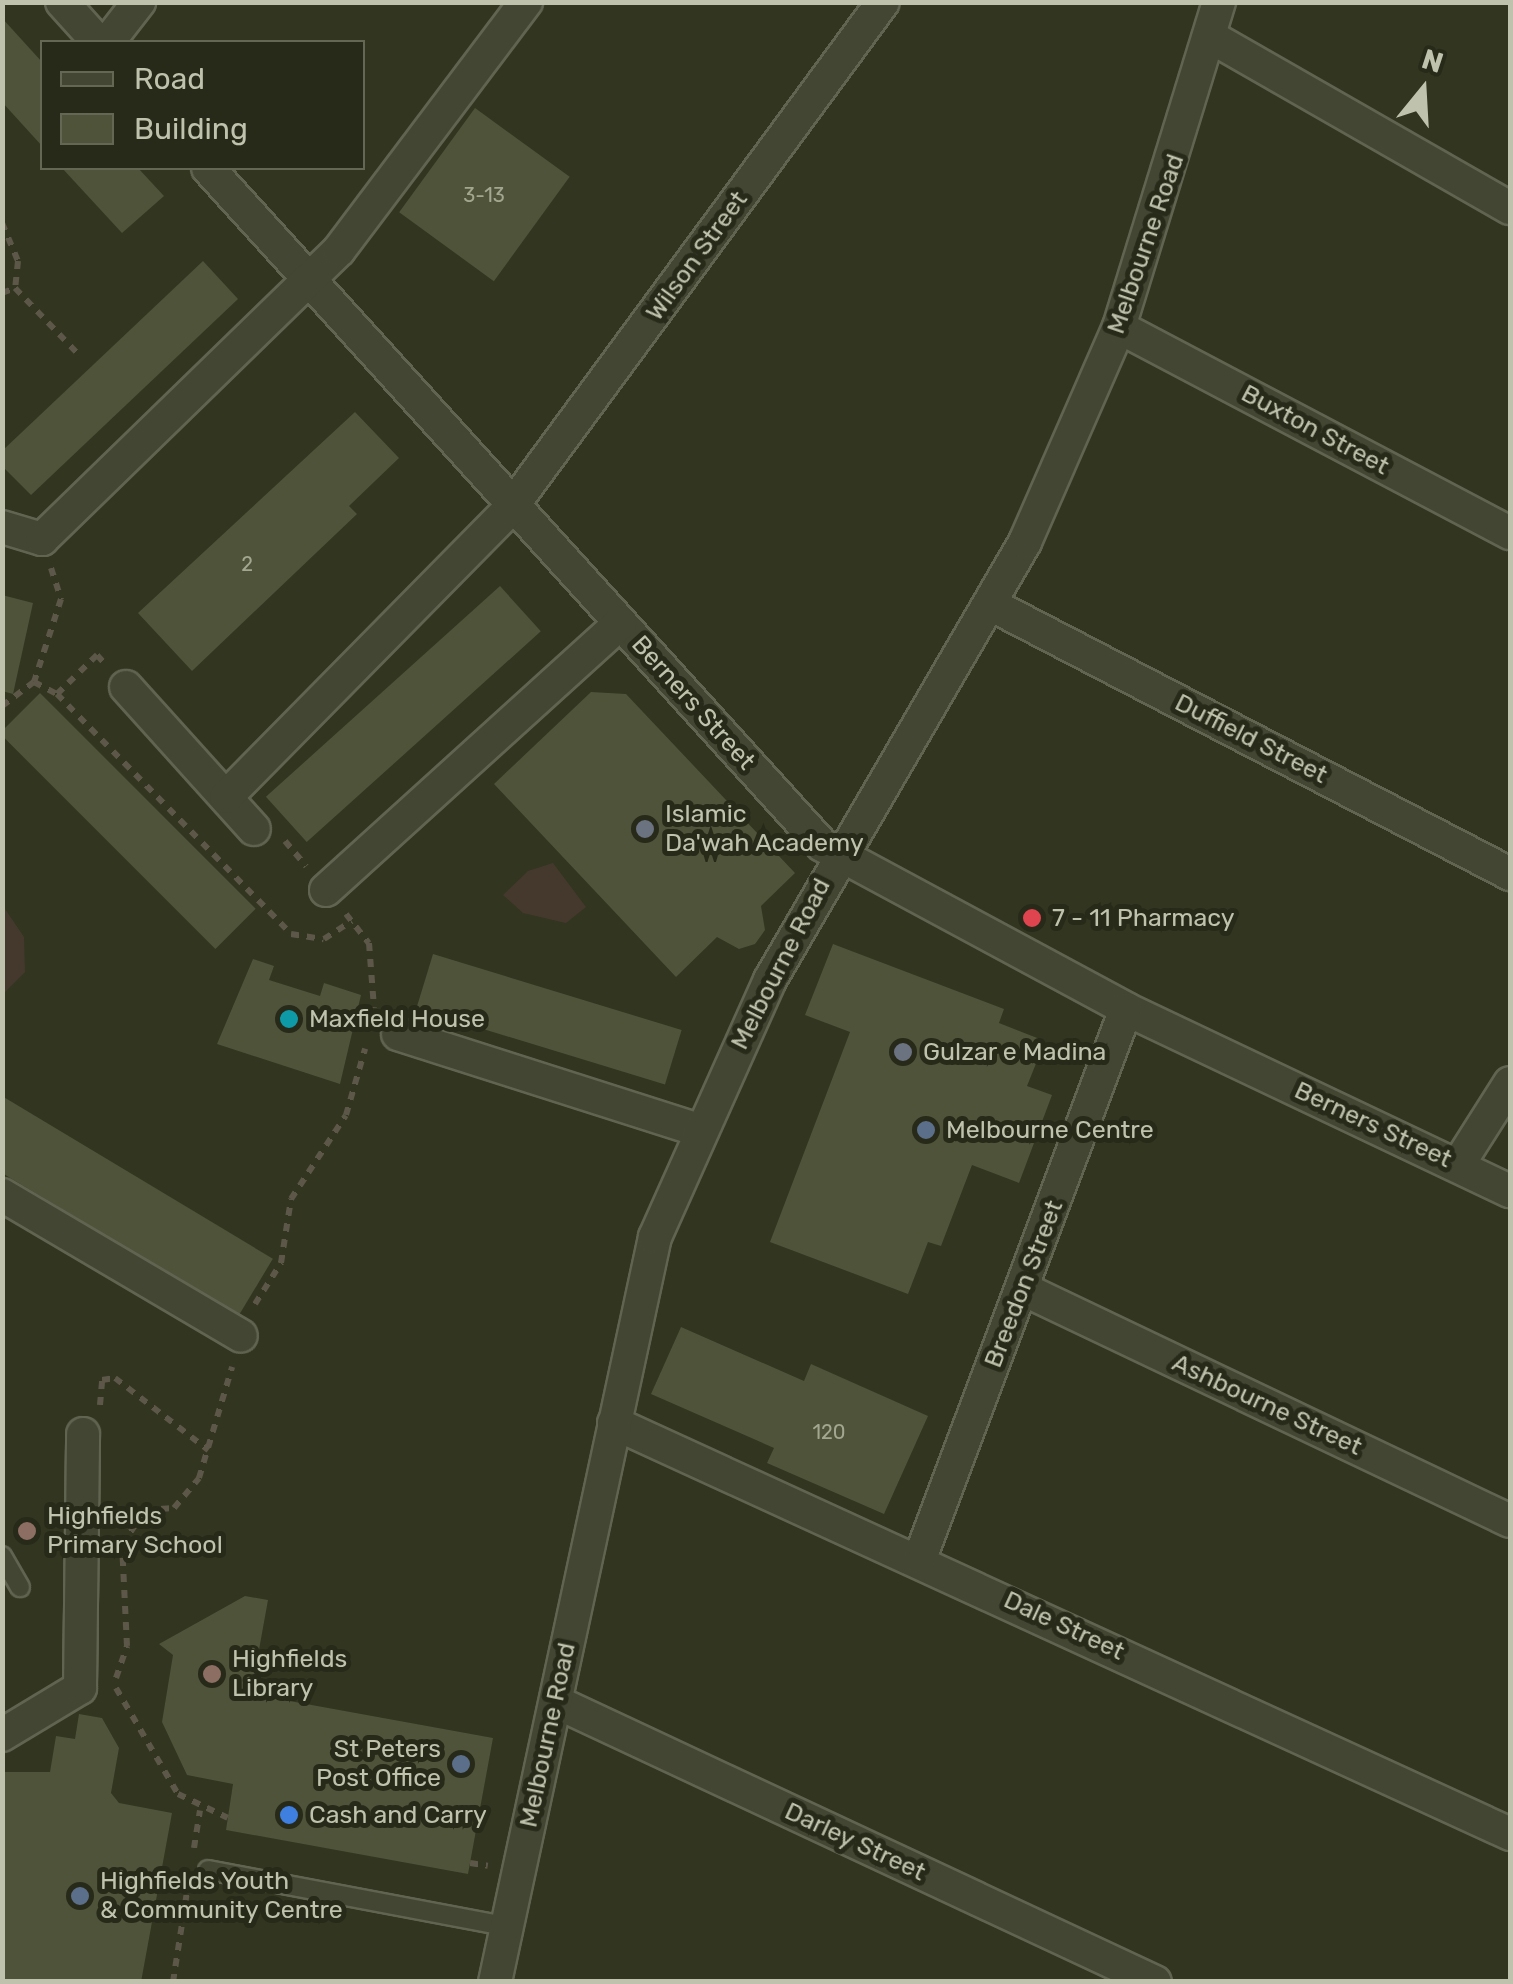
<!DOCTYPE html>
<html>
<head>
<meta charset="utf-8">
<style>
  body { margin:0 }
  #map { position:relative; width:1513px; height:1984px; overflow:hidden; background:#323520; font-family:Rubik,sans-serif }
  div>[style] { position:absolute }
  [style*='--x'] { left:calc(var(--x)*1px); top:calc(var(--y)*1px); width:calc(var(--w)*1px); rotate:calc(var(--a)*1deg) }
  .green>* { inset:0; background:#45392e }
  .building>* { inset:0; background:#4f5339; transform-origin:0 0 }
  .path>* { height:6px; margin-top:-3px; transform-origin:0; background:repeating-linear-gradient(90deg,#5c5748 0 8px,transparent 0 16px) }
  .roads { filter:drop-shadow(2px 0 #606451) drop-shadow(-2px 0 #606451) drop-shadow(0 2px #606451) drop-shadow(0 -2px #606451) }
  .lane>* { height:18px; margin:-9px; padding:0 9px; transform-origin:9px; border-radius:9px; background:#434633 }
  .street>* { height:32px; margin:-16px; padding:0 16px; transform-origin:16px; border-radius:16px; background:#434633 }
  .dots>* { width:28px; height:28px; translate:-50% -50%; box-sizing:border-box; border:5px solid #272a19; border-radius:50% }
  span { translate:-50% -50%; white-space:nowrap; text-align:center; line-height:1.15; -webkit-text-stroke:10px #272a19; paint-order:stroke }
  .number-label { font-size:20px; color:#a3a790 }
  .number-label span { -webkit-text-stroke-width:0 }
  .street-label { font-size:25px; color:#bfc3ad }
  .poi-label { font-size:25px; color:#bfc3ad }
  .left { translate:0 -50%; text-align:left }
  .right { translate:-100% -50%; text-align:right }
  .frame { position:absolute; inset:0; border:5px solid #bfc3ad; pointer-events:none }
  .legend { position:absolute; left:40px; top:40px; width:325px; height:130px; box-sizing:border-box; background:#272a19; border:2px solid #646754; margin:0; padding:12px 18px; list-style:none; font-size:30px; color:#bfc3ad }
  .legend li { display:flex; align-items:center; gap:20px; height:50px }
  .legend b { width:50px; border:2px solid #646754 }
  .north { position:absolute; left:1373px; top:40px; width:100px; height:100px; -webkit-text-stroke:8px #272a19; paint-order:stroke; rotate:18deg; font-size:28px; font-weight:700; line-height:40px; text-align:center; color:#bfc3ad }
  .north::after { content:''; display:block; margin:auto; width:35px; height:45px; background:#bfc3ad; clip-path:polygon(50% 0,100% 100%,50% 72%,0 100%) }
</style>
</head>
<body>
<div id="map">
  <div class="green">
    <div style="clip-path:polygon(553px 863px,586px 907px,566px 923px,523px 913px,503px 895px,528px 871px)"></div>
    <div style="clip-path:polygon(3px 906px,24px 937px,25px 972px,3px 994px)"></div>
  </div>
  <div class="building">
    <div style="clip-path:polygon(2px 18px,42px 62px,42px 146px,2px 102px)"></div>
    <div style="left:475px;top:108px;width:117px;height:129px;rotate:36deg"></div>
    <div style="clip-path:polygon(62px 168px,138px 168px,164px 196px,122px 233px)"></div>
    <div style="clip-path:polygon(203px 261px,238px 299px,31px 495px,2px 466px,2px 451px)"></div>
    <div style="clip-path:polygon(355px 412px,399px 458px,349px 506px,357px 514px,192px 671px,138px 613px)"></div>
    <div style="left:500px;top:586px;width:61px;height:315px;rotate:48deg"></div>
    <div style="clip-path:polygon(2px 595px,33px 603px,13px 694px,2px 691px)"></div>
    <div style="clip-path:polygon(591px 692px,626px 694px,795px 873px,761px 906px,765px 930px,755px 944px,739px 949px,717px 937px,676px 977px,494px 784px)"></div>
    <div style="left:40px;top:693px;width:305px;height:57px;rotate:45deg"></div>
    <div style="clip-path:polygon(833px 944px,1004px 1009px,999px 1023px,1045px 1041px,1027px 1086px,1052px 1095px,1019px 1183px,972px 1165px,941px 1246px,928px 1242px,908px 1294px,770px 1242px,850px 1032px,805px 1015px)"></div>
    <div style="left:433px;top:954px;width:260px;height:57px;rotate:17deg"></div>
    <div style="clip-path:polygon(253px 959px,274px 966px,269px 980px,320px 996px,324px 983px,361px 995px,340px 1084px,217px 1044px)"></div>
    <div style="left:2px;top:1096px;width:316px;height:66px;rotate:31deg"></div>
    <div style="clip-path:polygon(681px 1327px,804px 1381px,811px 1364px,928px 1416px,884px 1514px,767px 1463px,774px 1448px,651px 1394px)"></div>
    <div style="clip-path:polygon(245px 1596px,268px 1600px,251px 1694px,493px 1738px,468px 1874px,226px 1830px,233px 1784px,187px 1775px,162px 1722px,173px 1655px,159px 1644px)"></div>
    <div style="clip-path:polygon(79px 1714px,102px 1718px,119px 1748px,111px 1793px,119px 1803px,172px 1813px,141px 1982px,2px 1979px,2px 1772px,50px 1772px,56px 1736px,75px 1739px)"></div>
  </div>
  <div class="path">
    <div style="--x:2;--y:223;--w:41;--a:67.2"></div>
    <div style="--x:18;--y:261;--w:27;--a:96"></div>
    <div style="--x:15;--y:288;--w:91;--a:46.3"></div>
    <div style="--x:2;--y:293;--w:14;--a:-21"></div>
    <div style="--x:51;--y:568;--w:33;--a:72"></div>
    <div style="--x:61;--y:599;--w:87;--a:108"></div>
    <div style="--x:34;--y:682;--w:26;--a:28"></div>
    <div style="--x:57;--y:694;--w:56;--a:-44.3"></div>
    <div style="--x:97;--y:655;--w:12;--a:48"></div>
    <div style="--x:57;--y:694;--w:335;--a:45.7"></div>
    <div style="--x:291;--y:934;--w:33;--a:9"></div>
    <div style="--x:324;--y:939;--w:33;--a:-33"></div>
    <div style="--x:2;--y:706;--w:40;--a:-37"></div>
    <div style="--x:285;--y:841;--w:33;--a:50"></div>
    <div style="--x:346;--y:914;--w:37;--a:52"></div>
    <div style="--x:369;--y:943;--w:65;--a:85.6"></div>
    <div style="--x:255;--y:1304;--w:49;--a:-57.6"></div>
    <div style="--x:281;--y:1263;--w:65;--a:-81.1"></div>
    <div style="--x:291;--y:1199;--w:100;--a:-56.8"></div>
    <div style="--x:346;--y:1115;--w:69;--a:-73.9"></div>
    <div style="--x:100;--y:1405;--w:25;--a:-85"></div>
    <div style="--x:102;--y:1380;--w:13;--a:-9"></div>
    <div style="--x:115;--y:1378;--w:118;--a:37.7"></div>
    <div style="--x:116;--y:1678;--w:34;--a:-71"></div>
    <div style="--x:127;--y:1646;--w:101;--a:-92.8"></div>
    <div style="--x:122;--y:1545;--w:42;--a:-56.7"></div>
    <div style="--x:145;--y:1510;--w:29;--a:-4"></div>
    <div style="--x:174;--y:1508;--w:39;--a:-50"></div>
    <div style="--x:199;--y:1478;--w:116;--a:-73.4"></div>
    <div style="--x:116;--y:1688;--w:123;--a:59.7"></div>
    <div style="--x:178;--y:1794;--w:55;--a:25.6"></div>
    <div style="--x:194;--y:1848;--w:38;--a:-81"></div>
    <div style="--x:470;--y:1863;--w:18;--a:9"></div>
    <div style="--x:173;--y:1982;--w:98;--a:-81.2"></div>
  </div>
  <div class="roads">
    <div class="lane">
      <div style="--x:2;--y:1556;--w:36;--a:60"></div>
      <div style="--x:208;--y:1870;--w:307;--a:10.7"></div>
    </div>
    <div class="street">
      <div style="--x:62;--y:2;--w:54;--a:48"></div>
      <div style="--x:1211;--y:37;--w:344;--a:29.8"></div>
      <div style="--x:108;--y:42;--w:51;--a:-52.2"></div>
      <div style="--x:208;--y:168;--w:914;--a:47.79"></div>
      <div style="--x:822;--y:845;--w:345;--a:28.3"></div>
      <div style="--x:1126;--y:1009;--w:425;--a:25.4"></div>
      <div style="--x:1119;--y:327;--w:442;--a:27.8"></div>
      <div style="--x:2;--y:527;--w:42;--a:16.7"></div>
      <div style="--x:42;--y:539;--w:414;--a:-44.2"></div>
      <div style="--x:339;--y:250;--w:311;--a:-53"></div>
      <div style="--x:992;--y:605;--w:584;--a:27.44"></div>
      <div style="--x:126;--y:687;--w:191;--a:48"></div>
      <div style="--x:226;--y:797;--w:404;--a:-45.4"></div>
      <div style="--x:510;--y:509;--w:629;--a:-53.66"></div>
      <div style="--x:326;--y:890;--w:397;--a:-42.2"></div>
      <div style="--x:398;--y:1034;--w:316;--a:17.7"></div>
      <div style="--x:1458;--y:1165;--w:97;--a:-57.6"></div>
      <div style="--x:2;--y:1195;--w:277;--a:30.5"></div>
      <div style="--x:1023;--y:1289;--w:539;--a:25.47"></div>
      <div style="--x:614;--y:1423;--w:986;--a:24.64"></div>
      <div style="--x:920;--y:1558;--w:586;--a:-69.43"></div>
      <div style="--x:556;--y:1702;--w:661;--a:25.05"></div>
      <div style="--x:2;--y:1735;--w:91;--a:-31.1"></div>
      <div style="--x:80;--y:1688;--w:254;--a:-89.3"></div>
      <div style="--x:495;--y:1982;--w:762;--a:-77.88"></div>
      <div style="--x:655;--y:1237;--w:282;--a:-65.9"></div>
      <div style="--x:770;--y:980;--w:507;--a:-59.79"></div>
      <div style="--x:1025;--y:542;--w:235;--a:-66.4"></div>
      <div style="--x:1119;--y:327;--w:340;--a:-72.9"></div>
    </div>
  </div>
  <div class="dots">
    <div style="left:645px;top:829px;background:#6b7280"></div>
    <div style="left:1032px;top:918px;background:#e0444e"></div>
    <div style="left:289px;top:1019px;background:#0f9aa8"></div>
    <div style="left:903px;top:1052px;background:#6b7280"></div>
    <div style="left:926px;top:1130px;background:#5c6f8a"></div>
    <div style="left:27px;top:1531px;background:#8d6e63"></div>
    <div style="left:212px;top:1674px;background:#8d6e63"></div>
    <div style="left:461px;top:1764px;background:#5c6f8a"></div>
    <div style="left:289px;top:1815px;background:#3f7fe0"></div>
    <div style="left:80px;top:1896px;background:#5c6f8a"></div>
  </div>
  <div class="number-label">
    <span style="left:484px;top:195px">3-13</span>
    <span style="left:247px;top:564px">2</span>
    <span style="left:829px;top:1432px">120</span>
  </div>
  <div class="street-label">
    <span style="left:1146px;top:244px;rotate:-71deg">Melbourne Road</span>
    <span style="left:697px;top:256px;rotate:-54deg">Wilson Street</span>
    <span style="left:1315px;top:430px;rotate:28deg">Buxton Street</span>
    <span style="left:693px;top:703px;rotate:48deg">Berners Street</span>
    <span style="left:1251px;top:739px;rotate:27deg">Duffield Street</span>
    <span style="left:781px;top:964px;rotate:-63deg">Melbourne Road</span>
    <span style="left:1373px;top:1125px;rotate:25deg">Berners Street</span>
    <span style="left:1024px;top:1284px;rotate:-69deg">Breedon Street</span>
    <span style="left:1267px;top:1405px;rotate:25deg">Ashbourne Street</span>
    <span style="left:1064px;top:1626px;rotate:25deg">Dale Street</span>
    <span style="left:548px;top:1735px;rotate:-78deg">Melbourne Road</span>
    <span style="left:855px;top:1842px;rotate:25deg">Darley Street</span>
  </div>
  <div class="poi-label">
    <span class="left" style="left:665px;top:829px">Islamic<br>Da'wah Academy</span>
    <span class="left" style="left:1052px;top:918px">7 - 11 Pharmacy</span>
    <span class="left" style="left:309px;top:1019px">Maxfield House</span>
    <span class="left" style="left:923px;top:1052px">Gulzar e Madina</span>
    <span class="left" style="left:946px;top:1130px">Melbourne Centre</span>
    <span class="left" style="left:47px;top:1531px">Highfields<br>Primary School</span>
    <span class="left" style="left:232px;top:1674px">Highfields<br>Library</span>
    <span class="right" style="left:441px;top:1764px">St Peters<br>Post Office</span>
    <span class="left" style="left:309px;top:1815px">Cash and Carry</span>
    <span class="left" style="left:100px;top:1896px">Highfields Youth<br>&amp; Community Centre</span>
  </div>
  <div class="frame"></div>
  <ul class="legend">
  <li><b style="height:12px;background:#434633"></b>Road</li>
  <li><b style="height:28px;background:#4f5339"></b>Building</li>
  </ul>
  <div class="north">N</div>
</div>
</body>
</html>
